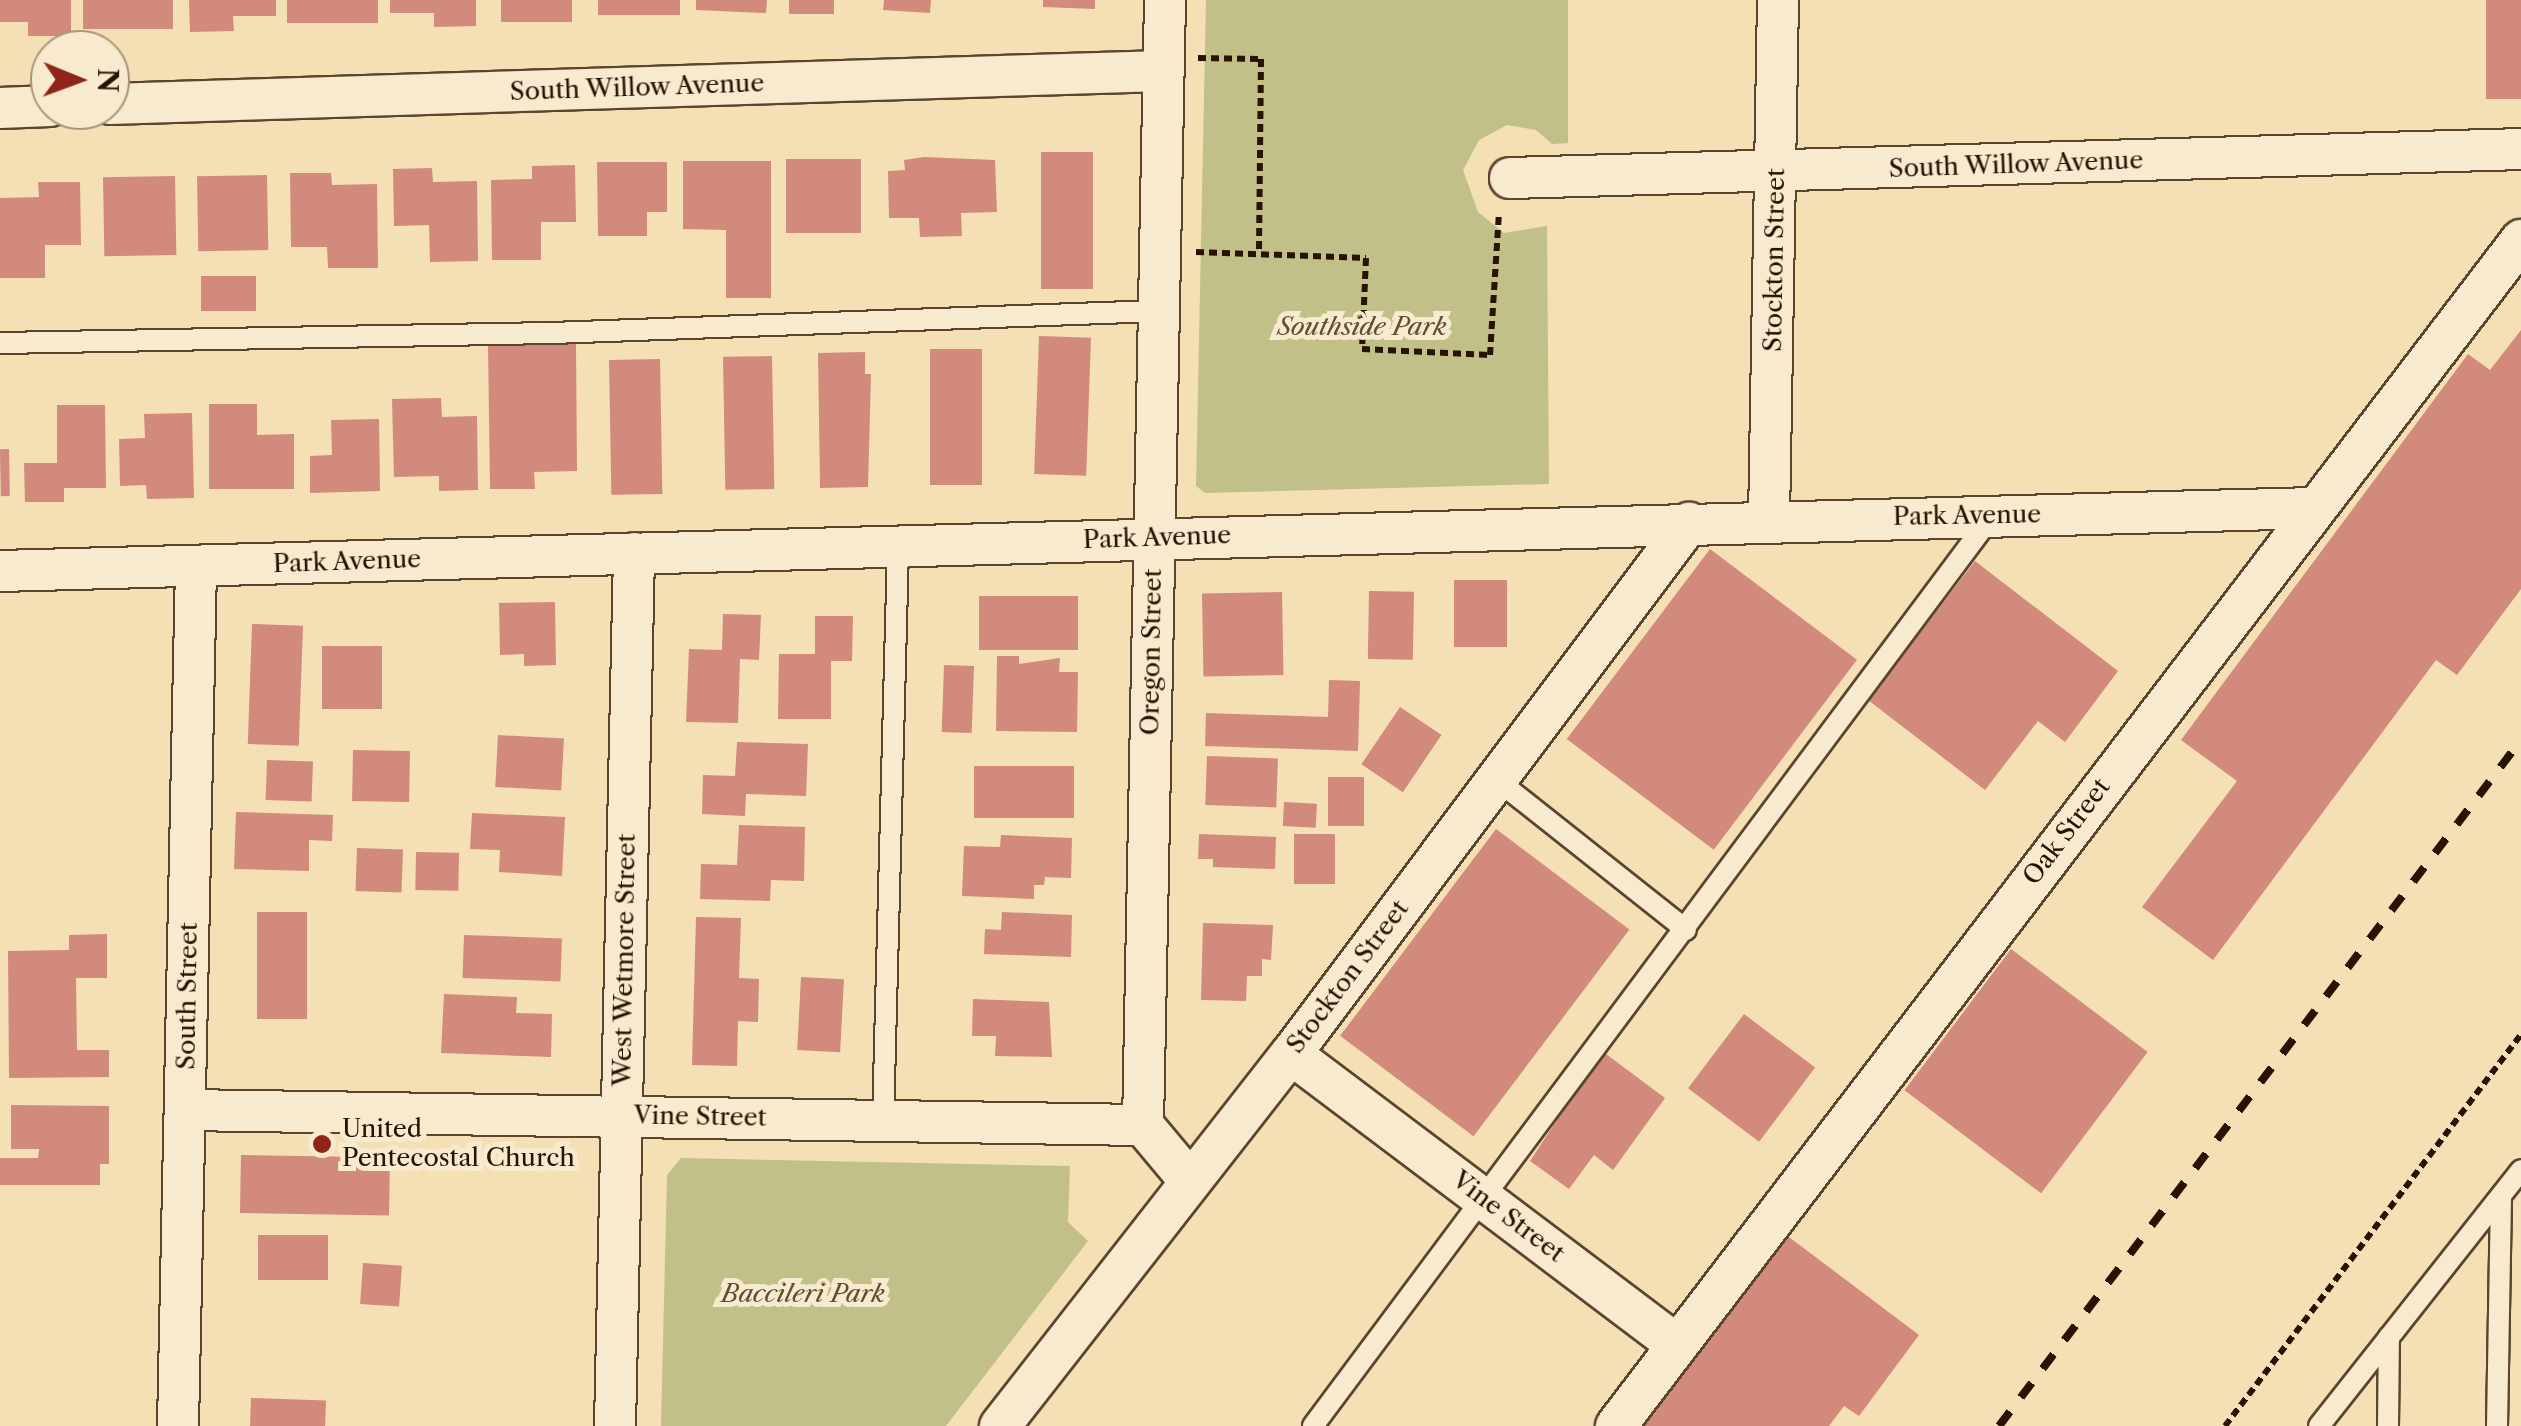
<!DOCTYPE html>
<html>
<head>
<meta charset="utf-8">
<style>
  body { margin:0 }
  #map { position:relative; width:2521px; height:1426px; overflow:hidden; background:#f5dfb4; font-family:"Libre Caslon Text",serif }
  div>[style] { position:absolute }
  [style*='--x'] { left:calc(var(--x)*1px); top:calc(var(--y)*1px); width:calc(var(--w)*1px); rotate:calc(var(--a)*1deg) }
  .green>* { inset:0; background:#c1c089 }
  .building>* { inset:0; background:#d18a7b; transform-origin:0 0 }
  .path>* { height:6px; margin-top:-3px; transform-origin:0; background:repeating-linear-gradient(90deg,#281201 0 8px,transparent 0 13px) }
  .roads { filter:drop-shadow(2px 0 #5b452e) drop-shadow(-2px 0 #5b452e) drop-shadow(0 2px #5b452e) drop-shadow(0 -2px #5b452e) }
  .lane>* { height:20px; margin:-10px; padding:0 10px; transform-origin:10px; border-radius:10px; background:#f8eace }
  .street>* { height:40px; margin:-20px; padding:0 20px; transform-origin:20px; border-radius:20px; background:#f8eace }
  .rail>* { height:8px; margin-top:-4px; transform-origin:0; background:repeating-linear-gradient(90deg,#281201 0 18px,transparent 0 36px) }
  .dots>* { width:28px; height:28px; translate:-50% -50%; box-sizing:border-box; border:5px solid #f8eace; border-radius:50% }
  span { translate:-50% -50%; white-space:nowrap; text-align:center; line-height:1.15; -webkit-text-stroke:10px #f8eace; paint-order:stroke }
  .street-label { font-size:25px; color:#281201 }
  .park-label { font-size:25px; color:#5e4f31; font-style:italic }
  .poi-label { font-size:25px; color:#281201 }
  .left { translate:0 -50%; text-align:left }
  .north { position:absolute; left:30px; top:30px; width:100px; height:100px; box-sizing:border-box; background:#f8eace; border:2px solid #a5947c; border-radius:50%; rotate:91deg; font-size:28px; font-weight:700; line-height:40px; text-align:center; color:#281201 }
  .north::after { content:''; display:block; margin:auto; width:35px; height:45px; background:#8f2418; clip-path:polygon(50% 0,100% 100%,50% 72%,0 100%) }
</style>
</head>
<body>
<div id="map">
  <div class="green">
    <div style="clip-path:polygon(1206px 0,1568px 0,1568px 143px,1552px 144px,1536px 130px,1507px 125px,1479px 140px,1463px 170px,1478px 212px,1504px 233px,1547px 226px,1549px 484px,1205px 493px,1196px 486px)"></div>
    <div style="clip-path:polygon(681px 1158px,1070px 1166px,1068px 1222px,1088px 1241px,946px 1426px,661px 1426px,667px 1175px)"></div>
  </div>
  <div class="building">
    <div style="clip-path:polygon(0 0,71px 0,71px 36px,28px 36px,28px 22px,0 22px)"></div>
    <div style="left:83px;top:0;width:90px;height:29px"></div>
    <div style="clip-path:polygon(189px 0,276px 0,276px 16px,233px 16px,234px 31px,190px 32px)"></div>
    <div style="left:287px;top:0;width:91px;height:23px"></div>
    <div style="clip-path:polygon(390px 0,476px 0,476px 26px,434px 27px,434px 13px,390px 13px)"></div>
    <div style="left:501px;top:0;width:71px;height:22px"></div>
    <div style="left:598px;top:0;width:82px;height:15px"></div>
    <div style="clip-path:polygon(696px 0,767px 0,766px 13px,696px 10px)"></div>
    <div style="left:789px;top:0;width:45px;height:14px"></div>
    <div style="clip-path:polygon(884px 0,931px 0,930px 13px,883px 10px)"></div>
    <div style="clip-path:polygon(1043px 0,1095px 0,1095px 9px,1043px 7px)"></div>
    <div style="left:2486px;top:0;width:35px;height:99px"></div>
    <div style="left:1041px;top:152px;width:52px;height:137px"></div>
    <div style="clip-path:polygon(924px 157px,995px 160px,997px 212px,961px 213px,962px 236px,920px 237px,919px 218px,889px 218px,888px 171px,905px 170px,904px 160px)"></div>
    <div style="left:786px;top:159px;width:75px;height:74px"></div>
    <div style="clip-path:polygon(683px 161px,771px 161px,771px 298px,726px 298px,726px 230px,683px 229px)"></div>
    <div style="clip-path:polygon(597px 162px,667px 162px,667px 212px,647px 212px,647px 236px,598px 236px)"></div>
    <div style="clip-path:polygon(575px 165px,576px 222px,541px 222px,541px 260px,492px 260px,491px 180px,532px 179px,532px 166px)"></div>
    <div style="clip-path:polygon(432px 168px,433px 182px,477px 181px,478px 261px,430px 262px,429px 225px,394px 226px,393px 169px)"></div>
    <div style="clip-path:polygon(290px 173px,331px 173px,332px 185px,377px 184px,378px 268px,328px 268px,327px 247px,291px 247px)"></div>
    <div style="left:267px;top:175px;width:75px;height:70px;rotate:89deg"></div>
    <div style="left:175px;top:176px;width:79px;height:72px;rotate:89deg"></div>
    <div style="clip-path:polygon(38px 182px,80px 182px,81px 245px,45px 245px,45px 278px,0 278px,0 198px,39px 197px)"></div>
    <div style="left:201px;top:276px;width:55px;height:35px"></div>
    <div style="clip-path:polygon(2521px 330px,2521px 589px,2457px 675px,2436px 660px,2213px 960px,2142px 907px,2237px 781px,2181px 740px,2468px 354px,2490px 370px)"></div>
    <div style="left:1039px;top:336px;width:52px;height:138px;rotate:2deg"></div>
    <div style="clip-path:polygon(576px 344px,577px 471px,534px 472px,535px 489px,490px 489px,488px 345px)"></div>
    <div style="left:982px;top:349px;width:136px;height:52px;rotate:90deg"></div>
    <div style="clip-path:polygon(865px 352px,865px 374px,871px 374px,868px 487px,820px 488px,818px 353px)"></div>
    <div style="left:772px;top:356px;width:133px;height:49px;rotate:89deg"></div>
    <div style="left:660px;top:359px;width:135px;height:51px;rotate:89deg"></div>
    <div style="clip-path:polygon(441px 398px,442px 417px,477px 416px,478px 490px,439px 491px,439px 476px,394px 477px,392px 399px)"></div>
    <div style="clip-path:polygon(209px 404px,257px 404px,257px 435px,294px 434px,294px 489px,209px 489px)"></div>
    <div style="clip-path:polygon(57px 405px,105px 405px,106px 488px,64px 488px,64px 502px,25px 502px,24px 463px,57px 463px)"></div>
    <div style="clip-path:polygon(192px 413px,194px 498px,147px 499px,146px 485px,120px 486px,119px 439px,145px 438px,144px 414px)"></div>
    <div style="clip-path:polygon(379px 419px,380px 491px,310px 493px,310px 456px,332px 455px,331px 420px)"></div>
    <div style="left:9px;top:449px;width:47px;height:9px;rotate:89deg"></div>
    <div style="left:1710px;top:549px;width:184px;height:238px;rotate:37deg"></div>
    <div style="clip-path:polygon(1975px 561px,2118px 671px,2065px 742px,2038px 721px,1985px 790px,1868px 700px)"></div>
    <div style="left:1507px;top:580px;width:67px;height:53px;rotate:90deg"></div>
    <div style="left:1369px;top:591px;width:45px;height:68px;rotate:1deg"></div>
    <div style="left:1282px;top:592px;width:83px;height:80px;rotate:89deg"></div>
    <div style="left:979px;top:596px;width:99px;height:54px"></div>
    <div style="clip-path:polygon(555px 602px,556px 665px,524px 666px,524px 654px,500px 655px,499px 603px)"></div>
    <div style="clip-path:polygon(723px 614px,761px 615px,759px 660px,740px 659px,738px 723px,686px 722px,689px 649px,722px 650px)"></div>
    <div style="clip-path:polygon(815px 616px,853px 616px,852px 661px,831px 661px,831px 719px,778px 719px,779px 654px,815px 654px)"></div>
    <div style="left:252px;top:624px;width:51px;height:120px;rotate:2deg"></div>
    <div style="left:322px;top:646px;width:60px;height:63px"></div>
    <div style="clip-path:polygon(997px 656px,1019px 656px,1019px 664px,1060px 658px,1059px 672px,1078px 672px,1077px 732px,996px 731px)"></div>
    <div style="left:944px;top:665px;width:30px;height:67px;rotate:2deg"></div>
    <div style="clip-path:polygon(1329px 680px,1360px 681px,1358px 751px,1205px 746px,1206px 713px,1328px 717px)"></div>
    <div style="left:1400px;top:707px;width:50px;height:69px;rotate:34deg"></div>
    <div style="left:498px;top:735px;width:66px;height:52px;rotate:3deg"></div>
    <div style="clip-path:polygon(737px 742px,808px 744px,806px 796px,746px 794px,745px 816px,702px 814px,703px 775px,735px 776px)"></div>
    <div style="left:353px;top:750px;width:57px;height:51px;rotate:1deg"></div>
    <div style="left:1207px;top:756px;width:71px;height:49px;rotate:2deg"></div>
    <div style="left:267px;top:760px;width:46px;height:40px;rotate:2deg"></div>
    <div style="left:974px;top:766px;width:100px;height:52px"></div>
    <div style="left:1364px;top:777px;width:49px;height:36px;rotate:90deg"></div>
    <div style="left:1284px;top:802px;width:33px;height:24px;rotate:3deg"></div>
    <div style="clip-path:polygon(236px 812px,333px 815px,332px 841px,309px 840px,309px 871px,234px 869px)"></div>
    <div style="clip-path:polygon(472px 813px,565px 817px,562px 876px,499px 872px,500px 850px,470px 849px)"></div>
    <div style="clip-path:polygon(739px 825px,805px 827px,804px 881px,771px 880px,770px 901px,700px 899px,701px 864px,737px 865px)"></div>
    <div style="left:1496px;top:829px;width:167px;height:259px;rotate:37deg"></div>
    <div style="clip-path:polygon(1199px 834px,1276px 837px,1275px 869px,1213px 867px,1213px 859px,1198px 859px)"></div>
    <div style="left:1294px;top:834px;width:41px;height:50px"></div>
    <div style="clip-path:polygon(1001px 835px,1072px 838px,1071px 878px,1045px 877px,1044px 885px,1034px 885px,1034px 899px,962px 896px,964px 846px,1000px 847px)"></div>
    <div style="left:357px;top:848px;width:46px;height:43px;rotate:2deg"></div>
    <div style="left:416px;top:852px;width:43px;height:38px;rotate:1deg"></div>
    <div style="left:257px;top:912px;width:50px;height:107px"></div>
    <div style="clip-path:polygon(1002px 912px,1072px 915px,1071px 957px,984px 954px,985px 929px,1001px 930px)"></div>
    <div style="clip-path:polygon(696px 917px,741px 918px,739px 978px,759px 979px,758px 1022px,738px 1021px,737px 1066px,692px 1065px)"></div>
    <div style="clip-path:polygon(1203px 923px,1273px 925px,1271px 960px,1262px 959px,1262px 976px,1247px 976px,1246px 1001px,1201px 1000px)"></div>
    <div style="clip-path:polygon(107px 934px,107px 978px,76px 978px,77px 1050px,109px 1050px,109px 1077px,9px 1078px,8px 951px,69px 950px,69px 935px)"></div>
    <div style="left:464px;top:935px;width:98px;height:43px;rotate:2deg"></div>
    <div style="left:2011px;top:949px;width:171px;height:177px;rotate:37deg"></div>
    <div style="left:801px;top:977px;width:43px;height:73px;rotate:3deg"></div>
    <div style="clip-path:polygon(444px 994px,517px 997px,516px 1013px,552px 1014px,551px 1057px,441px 1053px)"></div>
    <div style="clip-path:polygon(973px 999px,1049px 1002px,1052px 1057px,995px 1056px,996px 1036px,972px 1036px)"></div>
    <div style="left:1744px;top:1014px;width:89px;height:93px;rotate:37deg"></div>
    <div style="clip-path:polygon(1602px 1051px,1665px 1098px,1613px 1170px,1594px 1155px,1569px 1189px,1530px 1161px)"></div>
    <div style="clip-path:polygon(11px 1105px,109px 1106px,109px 1164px,100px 1164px,100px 1185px,0 1185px,0 1158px,38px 1158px,39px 1149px,11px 1149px)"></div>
    <div style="left:241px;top:1155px;width:149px;height:58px;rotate:1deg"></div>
    <div style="clip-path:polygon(1785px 1234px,1919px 1335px,1859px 1416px,1844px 1406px,1829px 1426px,1639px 1426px)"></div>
    <div style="left:258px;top:1235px;width:70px;height:45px"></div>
    <div style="left:363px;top:1263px;width:39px;height:41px;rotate:4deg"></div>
    <div style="left:251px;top:1398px;width:75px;height:28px;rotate:2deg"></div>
  </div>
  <div class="path">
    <div style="--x:1198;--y:58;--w:63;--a:0.9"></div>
    <div style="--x:1261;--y:59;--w:195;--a:90.6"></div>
    <div style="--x:1196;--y:252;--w:170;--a:2"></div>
    <div style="--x:1366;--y:258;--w:91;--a:92.5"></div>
    <div style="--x:1362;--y:349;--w:128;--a:2.7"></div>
    <div style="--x:1490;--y:355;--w:142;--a:-86.4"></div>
    <div style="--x:2225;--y:1426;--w:490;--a:-52.9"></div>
  </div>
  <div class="roads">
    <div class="lane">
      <div style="--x:0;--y:343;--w:552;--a:-1.04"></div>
      <div style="--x:552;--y:333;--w:606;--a:-2.08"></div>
      <div style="--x:1497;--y:780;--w:241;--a:38.4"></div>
      <div style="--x:883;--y:1121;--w:571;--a:-88.5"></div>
      <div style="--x:1313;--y:1426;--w:1133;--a:-53.29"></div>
      <div style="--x:2319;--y:1426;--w:326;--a:-51.7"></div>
      <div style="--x:2388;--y:1426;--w:89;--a:-89.4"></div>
      <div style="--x:2497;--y:1426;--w:230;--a:-89"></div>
    </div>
    <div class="street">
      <div style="--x:110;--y:104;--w:1054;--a:-1.8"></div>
      <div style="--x:0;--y:108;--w:50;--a:-2.3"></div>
      <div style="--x:1510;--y:178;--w:1011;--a:-1.64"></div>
      <div style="--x:1769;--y:520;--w:520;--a:-89.01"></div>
      <div style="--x:0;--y:571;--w:2315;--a:-1.56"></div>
      <div style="--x:1291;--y:1054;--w:483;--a:37"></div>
      <div style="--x:186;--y:1110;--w:957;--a:0.9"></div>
      <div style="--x:1143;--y:1125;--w:72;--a:50.1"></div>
      <div style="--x:1143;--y:1125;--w:1125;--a:-88.88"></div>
      <div style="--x:178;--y:1426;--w:860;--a:-88.8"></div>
      <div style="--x:615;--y:1426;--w:873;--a:-88.75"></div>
      <div style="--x:1000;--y:1426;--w:472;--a:-52"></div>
      <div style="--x:1291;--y:1054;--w:664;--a:-53.15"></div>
      <div style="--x:1616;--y:1426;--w:1492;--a:-52.65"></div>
    </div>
  </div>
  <div class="rail">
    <div style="--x:1999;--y:1426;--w:862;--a:-52.73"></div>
  </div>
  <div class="dots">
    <div style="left:322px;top:1144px;background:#8f2418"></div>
  </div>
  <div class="street-label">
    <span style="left:637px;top:88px;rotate:-2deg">South Willow Avenue</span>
    <span style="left:2016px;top:165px;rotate:-2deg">South Willow Avenue</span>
    <span style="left:1775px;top:260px;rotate:-89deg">Stockton Street</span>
    <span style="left:1967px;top:516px;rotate:-1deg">Park Avenue</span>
    <span style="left:1157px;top:538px;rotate:-2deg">Park Avenue</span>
    <span style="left:347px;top:562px;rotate:-2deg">Park Avenue</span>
    <span style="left:1152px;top:652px;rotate:-89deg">Oregon Street</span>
    <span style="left:2067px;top:832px;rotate:-53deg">Oak Street</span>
    <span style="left:625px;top:960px;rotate:-89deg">West Wetmore Street</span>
    <span style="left:1348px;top:977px;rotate:-53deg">Stockton Street</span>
    <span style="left:188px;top:996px;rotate:-89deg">South Street</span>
    <span style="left:700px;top:1117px;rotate:1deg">Vine Street</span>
    <span style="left:1508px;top:1217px;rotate:37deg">Vine Street</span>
  </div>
  <div class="park-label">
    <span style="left:1362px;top:327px">Southside Park</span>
    <span style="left:803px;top:1294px">Baccileri Park</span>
  </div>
  <div class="poi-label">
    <span class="left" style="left:342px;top:1144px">United<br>Pentecostal Church</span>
  </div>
  <div class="north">N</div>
</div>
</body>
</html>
